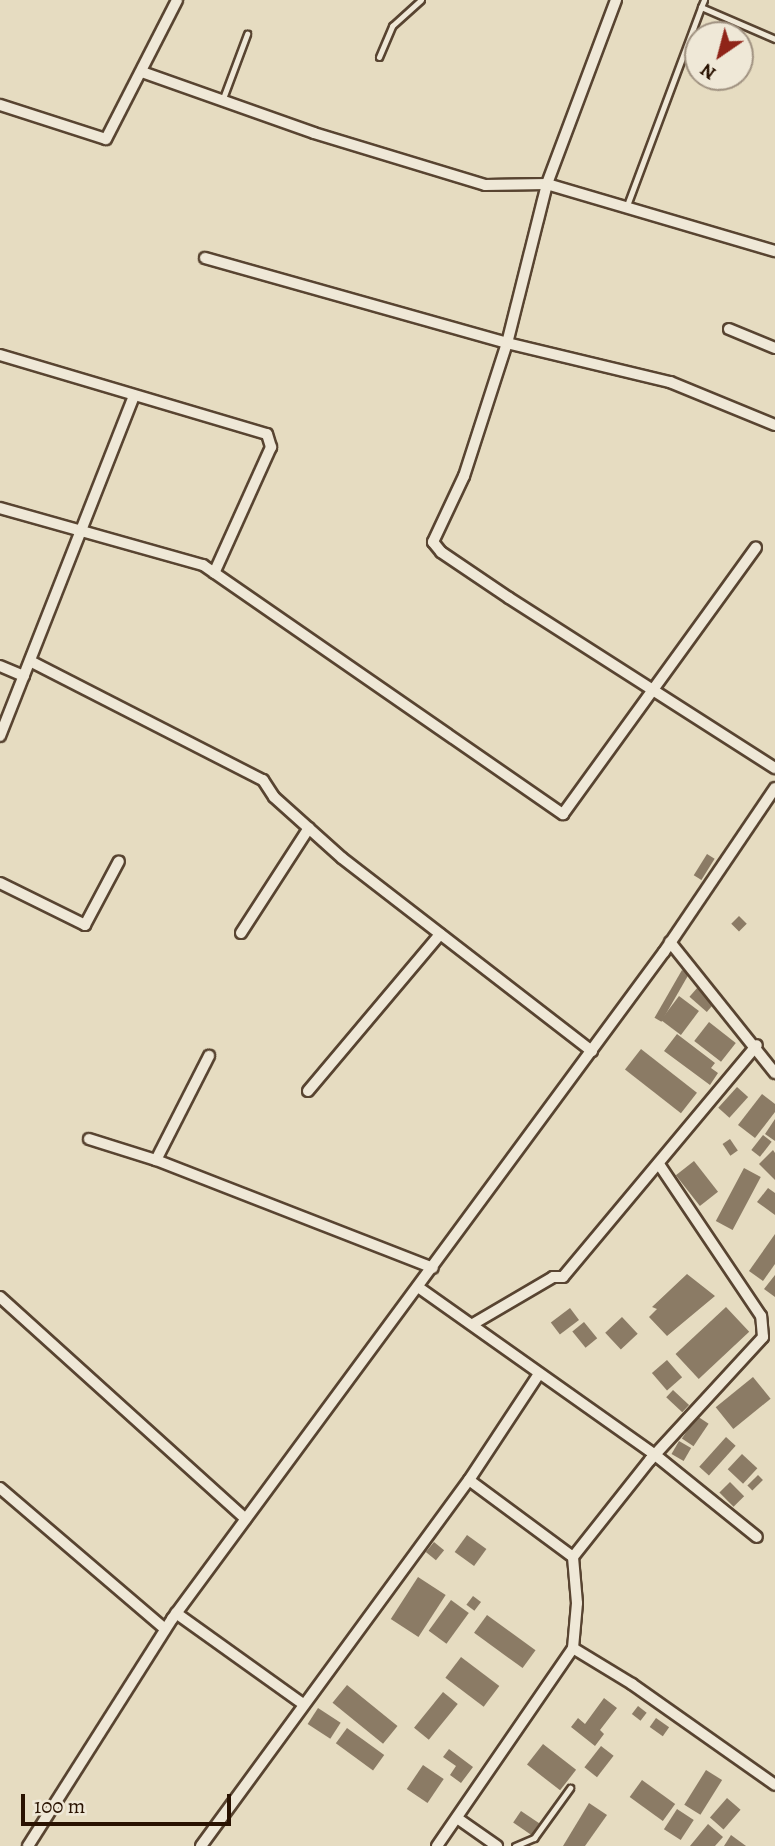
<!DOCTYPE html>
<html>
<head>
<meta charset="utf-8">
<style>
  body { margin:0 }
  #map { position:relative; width:775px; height:1846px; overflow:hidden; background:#e6dcc1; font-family:Alegreya,serif }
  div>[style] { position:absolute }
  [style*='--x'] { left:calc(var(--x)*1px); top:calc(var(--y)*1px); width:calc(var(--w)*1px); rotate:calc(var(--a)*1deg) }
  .building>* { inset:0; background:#8b7b65; transform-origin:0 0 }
  .roads { filter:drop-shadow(2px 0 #584431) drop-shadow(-2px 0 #584431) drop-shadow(0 2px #584431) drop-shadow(0 -2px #584431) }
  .lane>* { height:5px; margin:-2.5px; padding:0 2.5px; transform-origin:2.5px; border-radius:2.5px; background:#efe8d7 }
  .street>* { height:10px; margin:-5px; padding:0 5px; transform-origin:5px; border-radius:5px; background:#efe8d7 }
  span { translate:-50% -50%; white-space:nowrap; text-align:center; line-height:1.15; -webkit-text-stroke:7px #efe8d7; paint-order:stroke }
  .north { position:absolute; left:684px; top:21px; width:70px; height:70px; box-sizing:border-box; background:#efe8d7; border:2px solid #a09281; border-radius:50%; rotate:215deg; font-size:19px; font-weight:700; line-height:28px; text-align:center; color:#291201 }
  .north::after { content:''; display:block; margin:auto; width:24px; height:32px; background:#8f2418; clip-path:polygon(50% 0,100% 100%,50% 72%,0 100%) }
  .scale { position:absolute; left:21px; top:1794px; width:210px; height:32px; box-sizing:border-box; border:4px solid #291201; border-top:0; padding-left:9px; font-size:21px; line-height:24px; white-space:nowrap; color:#291201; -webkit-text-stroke:5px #efe8d7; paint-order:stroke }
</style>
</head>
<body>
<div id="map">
  <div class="building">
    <div style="left:707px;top:854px;width:9px;height:25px;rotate:32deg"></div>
    <div style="left:739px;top:916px;width:11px;height:11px;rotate:45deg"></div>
    <div style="left:682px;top:970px;width:8px;height:55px;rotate:30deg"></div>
    <div style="left:698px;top:987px;width:23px;height:13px;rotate:41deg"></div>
    <div style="left:679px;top:996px;width:25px;height:30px;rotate:37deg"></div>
    <div style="left:709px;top:1022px;width:34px;height:24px;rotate:38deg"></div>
    <div style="clip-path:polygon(677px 1034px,715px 1063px,711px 1068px,718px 1073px,710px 1085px,664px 1051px)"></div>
    <div style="left:641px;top:1049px;width:71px;height:26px;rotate:38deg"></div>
    <div style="left:737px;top:1087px;width:15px;height:28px;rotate:42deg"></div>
    <div style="clip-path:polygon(762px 1094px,775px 1104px,775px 1112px,755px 1138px,738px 1125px)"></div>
    <div style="clip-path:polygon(775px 1119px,775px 1141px,765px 1134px)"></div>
    <div style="left:763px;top:1135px;width:11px;height:19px;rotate:38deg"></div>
    <div style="left:730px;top:1139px;width:14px;height:9px;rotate:56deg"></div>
    <div style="clip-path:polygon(773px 1150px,775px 1153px,775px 1180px,759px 1164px)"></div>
    <div style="left:694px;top:1161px;width:39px;height:23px;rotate:52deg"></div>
    <div style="left:744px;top:1168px;width:19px;height:60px;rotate:28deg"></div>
    <div style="clip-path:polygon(768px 1188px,775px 1193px,775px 1215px,757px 1202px)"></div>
    <div style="clip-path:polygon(775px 1234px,775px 1264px,763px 1281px,749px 1271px)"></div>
    <div style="clip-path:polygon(687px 1274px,715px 1296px,667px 1336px,649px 1317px,657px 1309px,652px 1307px)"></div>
    <div style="clip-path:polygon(775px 1275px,775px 1297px,764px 1289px)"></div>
    <div style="left:726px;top:1307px;width:34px;height:69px;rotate:47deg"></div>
    <div style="left:570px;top:1308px;width:15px;height:24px;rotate:53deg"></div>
    <div style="left:622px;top:1317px;width:23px;height:23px;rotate:47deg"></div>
    <div style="left:584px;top:1322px;width:21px;height:15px;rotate:51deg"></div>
    <div style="left:667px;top:1360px;width:23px;height:20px;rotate:49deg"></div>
    <div style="left:753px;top:1377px;width:28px;height:48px;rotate:51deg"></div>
    <div style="left:673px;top:1390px;width:22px;height:10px;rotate:43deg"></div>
    <div style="left:697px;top:1416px;width:14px;height:27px;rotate:34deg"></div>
    <div style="left:726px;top:1437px;width:13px;height:40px;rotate:42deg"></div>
    <div style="left:679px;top:1441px;width:14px;height:15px;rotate:30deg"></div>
    <div style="left:742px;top:1454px;width:21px;height:21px;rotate:43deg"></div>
    <div style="left:758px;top:1475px;width:7px;height:15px;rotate:45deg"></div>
    <div style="left:730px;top:1482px;width:20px;height:15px;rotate:45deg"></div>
    <div style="left:467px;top:1535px;width:24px;height:21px;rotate:36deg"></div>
    <div style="left:434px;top:1542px;width:13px;height:13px;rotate:39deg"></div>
    <div style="left:418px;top:1577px;width:33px;height:50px;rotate:33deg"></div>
    <div style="left:473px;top:1596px;width:10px;height:11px;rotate:37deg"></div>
    <div style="left:451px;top:1600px;width:22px;height:38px;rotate:36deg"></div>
    <div style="left:487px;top:1615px;width:60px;height:22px;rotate:36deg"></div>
    <div style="left:461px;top:1657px;width:48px;height:26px;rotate:37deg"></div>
    <div style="left:347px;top:1685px;width:65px;height:23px;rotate:39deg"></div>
    <div style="left:443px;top:1692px;width:19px;height:46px;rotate:39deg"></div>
    <div style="clip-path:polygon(604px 1698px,617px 1708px,600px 1730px,604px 1734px,595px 1746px,571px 1727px,578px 1718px,585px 1724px)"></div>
    <div style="left:638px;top:1706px;width:11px;height:10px;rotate:38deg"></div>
    <div style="left:318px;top:1708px;width:27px;height:19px;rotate:33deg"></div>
    <div style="left:656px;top:1718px;width:16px;height:11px;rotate:35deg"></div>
    <div style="left:347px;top:1728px;width:46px;height:19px;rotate:36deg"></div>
    <div style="left:543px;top:1744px;width:42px;height:26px;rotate:38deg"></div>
    <div style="left:601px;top:1746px;width:16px;height:27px;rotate:38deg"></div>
    <div style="clip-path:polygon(449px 1749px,473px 1767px,461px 1783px,450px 1775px,456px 1766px,443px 1757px)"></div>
    <div style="left:423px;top:1765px;width:25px;height:29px;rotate:34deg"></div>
    <div style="left:706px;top:1770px;width:19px;height:41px;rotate:32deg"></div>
    <div style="left:642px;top:1780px;width:41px;height:21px;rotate:36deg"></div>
    <div style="left:727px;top:1798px;width:18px;height:26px;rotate:41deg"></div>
    <div style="clip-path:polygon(589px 1803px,607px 1815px,585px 1846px,563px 1846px)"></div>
    <div style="left:677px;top:1809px;width:20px;height:24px;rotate:33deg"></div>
    <div style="left:521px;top:1811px;width:22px;height:14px;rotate:34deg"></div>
    <div style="clip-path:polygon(708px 1824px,723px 1837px,715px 1846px,690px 1846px)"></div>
    <div style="clip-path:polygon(731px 1835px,746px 1846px,724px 1846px)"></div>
  </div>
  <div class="roads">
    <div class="lane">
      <div style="--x:704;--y:0;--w:8;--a:113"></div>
      <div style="--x:701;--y:7;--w:81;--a:23.4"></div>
      <div style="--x:379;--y:57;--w:34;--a:-67"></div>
      <div style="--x:392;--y:26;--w:39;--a:-42"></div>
      <div style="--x:222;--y:101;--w:72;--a:-69.5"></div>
      <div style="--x:626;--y:208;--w:215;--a:-69.5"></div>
      <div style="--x:515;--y:1846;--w:21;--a:-23"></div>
      <div style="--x:534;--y:1838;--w:62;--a:-54.2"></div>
    </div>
    <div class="street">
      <div style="--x:616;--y:0;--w:197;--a:110.6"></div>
      <div style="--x:547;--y:184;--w:164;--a:104.1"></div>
      <div style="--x:507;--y:343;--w:140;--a:107.9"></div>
      <div style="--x:464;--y:476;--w:73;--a:115.2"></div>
      <div style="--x:433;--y:542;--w:13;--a:51"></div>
      <div style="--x:441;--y:552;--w:82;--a:34.1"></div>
      <div style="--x:509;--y:598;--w:316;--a:32.6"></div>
      <div style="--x:142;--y:72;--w:182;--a:19.5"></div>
      <div style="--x:314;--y:133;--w:179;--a:16.9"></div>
      <div style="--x:485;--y:185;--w:62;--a:-0.9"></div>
      <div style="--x:547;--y:184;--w:238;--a:16.4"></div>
      <div style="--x:0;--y:105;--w:111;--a:17.8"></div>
      <div style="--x:106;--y:139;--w:156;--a:-62.9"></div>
      <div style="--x:205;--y:258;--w:314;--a:15.7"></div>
      <div style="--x:507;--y:343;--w:168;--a:13.5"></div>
      <div style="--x:670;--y:382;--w:113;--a:22.3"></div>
      <div style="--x:729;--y:329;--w:50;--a:22.4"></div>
      <div style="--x:0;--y:355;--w:278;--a:16.5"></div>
      <div style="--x:267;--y:434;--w:14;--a:73"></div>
      <div style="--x:271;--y:447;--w:138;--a:114.3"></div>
      <div style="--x:0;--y:508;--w:211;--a:15.7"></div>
      <div style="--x:203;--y:565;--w:438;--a:34.7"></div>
      <div style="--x:563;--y:814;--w:329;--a:-54.1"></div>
      <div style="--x:30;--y:661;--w:262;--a:27.1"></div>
      <div style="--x:263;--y:780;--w:20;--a:57"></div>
      <div style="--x:274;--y:797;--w:91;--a:41.9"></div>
      <div style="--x:342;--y:858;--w:316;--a:37.7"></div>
      <div style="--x:0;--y:666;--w:26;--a:23"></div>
      <div style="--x:0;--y:736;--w:366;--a:-68.5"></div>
      <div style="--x:0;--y:883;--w:95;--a:26.3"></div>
      <div style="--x:85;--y:925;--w:72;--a:-62"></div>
      <div style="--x:241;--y:933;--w:125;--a:-57.1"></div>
      <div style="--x:670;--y:942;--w:168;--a:51.3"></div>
      <div style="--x:308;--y:1091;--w:205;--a:-49.9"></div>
      <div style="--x:89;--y:1139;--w:70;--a:17.4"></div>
      <div style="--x:156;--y:1160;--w:297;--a:21.3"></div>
      <div style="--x:156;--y:1160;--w:117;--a:-63"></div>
      <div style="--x:418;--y:1287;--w:289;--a:35.3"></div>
      <div style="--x:654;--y:1454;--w:132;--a:38.9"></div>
      <div style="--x:0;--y:1297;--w:331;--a:42.1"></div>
      <div style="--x:473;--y:1324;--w:93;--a:-30.4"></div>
      <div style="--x:553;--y:1277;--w:10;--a:0"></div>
      <div style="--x:563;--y:1277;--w:302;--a:-50.1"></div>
      <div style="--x:0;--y:1488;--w:217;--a:40.5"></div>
      <div style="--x:573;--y:1557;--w:124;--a:-51.6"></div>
      <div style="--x:650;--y:1460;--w:167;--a:-47.4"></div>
      <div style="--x:763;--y:1337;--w:21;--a:-95"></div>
      <div style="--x:761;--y:1316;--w:184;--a:-123.9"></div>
      <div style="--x:176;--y:1613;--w:156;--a:35.6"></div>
      <div style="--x:573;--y:1648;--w:69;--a:31.4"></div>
      <div style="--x:632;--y:1684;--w:175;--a:35.2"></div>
      <div style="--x:457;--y:1818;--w:49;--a:35"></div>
      <div style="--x:28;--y:1846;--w:269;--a:-57.6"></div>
      <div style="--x:172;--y:1619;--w:829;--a:-53.59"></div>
      <div style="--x:664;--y:952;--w:198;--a:-55.9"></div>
      <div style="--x:201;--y:1846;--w:454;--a:-53.8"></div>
      <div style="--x:469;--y:1480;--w:127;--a:-56.6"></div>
      <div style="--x:437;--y:1846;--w:240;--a:-55.5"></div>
      <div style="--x:573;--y:1648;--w:45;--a:-84.9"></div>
      <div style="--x:577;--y:1603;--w:46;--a:-95"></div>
      <div style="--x:573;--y:1557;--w:129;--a:-143.5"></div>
    </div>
  </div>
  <div class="north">N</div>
  <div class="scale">100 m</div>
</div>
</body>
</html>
